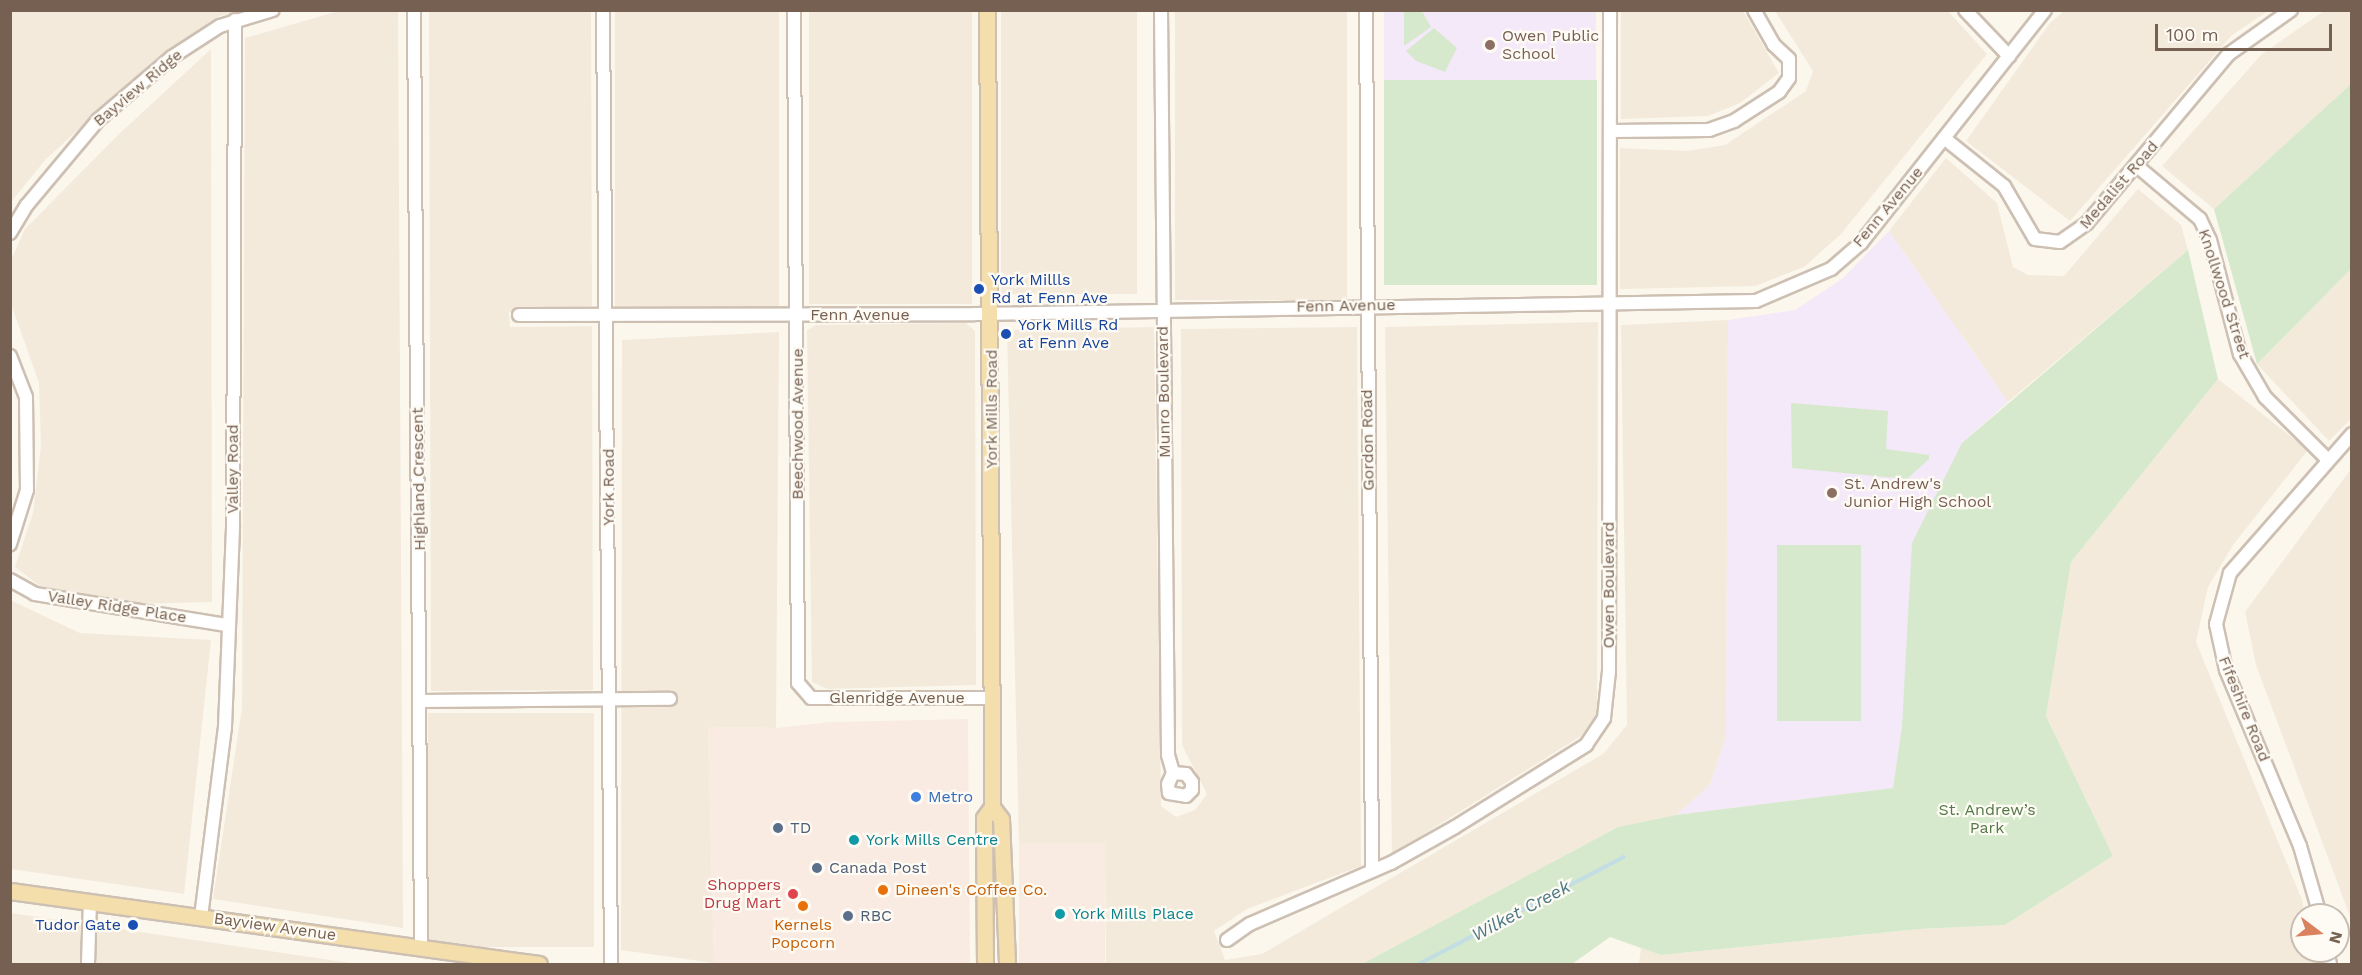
<!DOCTYPE html>
<html>
<head>
<meta charset="utf-8">
<style>
  body { margin:0 }
  #map { position:relative; width:2362px; height:975px; overflow:hidden; background:#fbf7ed; font-family:"Work Sans",sans-serif }
  div>[style] { position:absolute }
  [style*='--x'] { left:calc(var(--x)*1px); top:calc(var(--y)*1px); width:calc(var(--w)*1px); rotate:calc(var(--a)*1deg) }
  .residential>* { inset:0; background:#f3eadc; transform-origin:0 0 }
  .commercial>* { inset:0; background:#faebe2; transform-origin:0 0 }
  .education>* { inset:0; background:#f4e9f8; transform-origin:0 0 }
  .green>* { inset:0; background:#d6e9cc; transform-origin:0 0 }
  .stream>* { height:4px; margin:-2px; padding:0 2px; transform-origin:2px; border-radius:2px; background:#c2dde4 }
  .roads { filter:drop-shadow(2px 0 #cdc0b3) drop-shadow(-2px 0 #cdc0b3) drop-shadow(0 2px #cdc0b3) drop-shadow(0 -2px #cdc0b3) }
  .minor>* { height:12px; margin:-6px; padding:0 6px; transform-origin:6px; border-radius:6px; background:#fff }
  .major>* { height:15px; margin:-7.5px; padding:0 7.5px; transform-origin:7.5px; border-radius:7.5px; background:#f3deac }
  .dots>* { width:16px; height:16px; translate:-50% -50%; box-sizing:border-box; border:3px solid #fefbf4; border-radius:50% }
  span { translate:-50% -50%; white-space:nowrap; text-align:center; line-height:1.15; -webkit-text-stroke:4.5px #fefbf4; paint-order:stroke }
  .education-label { font-size:16px; color:#785e54 }
  .left { translate:0 -50%; text-align:left }
  .street-label { font-size:16px; color:#766051 }
  .transit-label { font-size:16px; color:#164399 }
  .right { translate:-100% -50%; text-align:right }
  .shop-label { font-size:16px; color:#366cbe }
  .park-label { font-size:16px; color:#547a4a }
  .service-label { font-size:16px; color:#4e5e75 }
  .culture-label { font-size:16px; color:#0d838f }
  .health-label { font-size:16px; color:#be3a42 }
  .food-label { font-size:16px; color:#c56008 }
  .water-label { font-size:18px; color:#4c7986; font-style:italic }
  .frame { position:absolute; inset:0; border:12px solid #766051; pointer-events:none }
  .north { position:absolute; left:2290px; top:903px; width:60px; height:60px; box-sizing:border-box; background:#fefbf4; border:2px solid #c8bdb3; border-radius:50%; rotate:106deg; font-size:16px; font-weight:700; line-height:24px; text-align:center; color:#766051 }
  .north::after { content:''; display:block; margin:auto; width:21px; height:27px; background:#da825e; clip-path:polygon(50% 0,100% 100%,50% 72%,0 100%) }
  .scale { position:absolute; left:2155px; top:24px; width:177px; height:27px; box-sizing:border-box; border:3px solid #766051; border-top:0; padding-left:8px; font-size:18px; line-height:21px; white-space:nowrap; color:#766051; -webkit-text-stroke:4px #fefbf4; paint-order:stroke }
</style>
</head>
<body>
<div id="map">
  <div class="residential">
    <div style="clip-path:polygon(11px 10px,236px 10px,236px 11px,220px 16px,158px 57px,46px 159px,11px 202px)"></div>
    <div style="clip-path:polygon(339px 11px,398px 11px,403px 928px,213px 899px,242px 708px,245px 38px)"></div>
    <div style="clip-path:polygon(429px 11px,591px 11px,592px 306px,509px 312px,510px 327px,592px 326px,593px 690px,431px 691px)"></div>
    <div style="left:615px;top:11px;width:164px;height:297px"></div>
    <div style="left:809px;top:11px;width:163px;height:293px"></div>
    <div style="left:1001px;top:11px;width:136px;height:283px"></div>
    <div style="left:1175px;top:11px;width:172px;height:289px"></div>
    <div style="clip-path:polygon(1621px 11px,1743px 11px,1779px 73px,1740px 103px,1708px 116px,1621px 119px)"></div>
    <div style="clip-path:polygon(1775px 11px,1948px 11px,1987px 54px,1841px 234px,1804px 267px,1755px 286px,1620px 289px,1620px 148px,1687px 151px,1725px 145px,1806px 91px,1813px 71px)"></div>
    <div style="clip-path:polygon(2064px 11px,2268px 11px,2232px 35px,2070px 221px,1966px 141px,2050px 23px)"></div>
    <div style="clip-path:polygon(2324px 11px,2351px 11px,2351px 84px,2214px 209px,2162px 166px,2262px 54px)"></div>
    <div style="clip-path:polygon(211px 49px,212px 602px,134px 604px,40px 586px,15px 567px,33px 513px,41px 446px,39px 383px,11px 304px,11px 260px,25px 229px,119px 134px)"></div>
    <div style="clip-path:polygon(1946px 158px,1997px 203px,2013px 267px,2028px 275px,2064px 276px,2138px 189px,2181px 225px,2188px 250px,2008px 402px,1889px 231px)"></div>
    <div style="clip-path:polygon(2351px 269px,2351px 419px,2329px 441px,2257px 364px)"></div>
    <div style="clip-path:polygon(1728px 320px,1726px 737px,1710px 785px,1676px 815px,1618px 827px,1362px 964px,1106px 964px,1105px 843px,1019px 844px,1007px 330px,1154px 327px,1161px 806px,1176px 817px,1195px 810px,1207px 794px,1182px 745px,1181px 329px,1357px 327px,1361px 866px,1247px 909px,1214px 931px,1225px 960px,1262px 954px,1603px 754px,1627px 725px,1621px 325px)"></div>
    <div style="clip-path:polygon(1598px 322px,1597px 715px,1581px 736px,1392px 854px,1385px 327px)"></div>
    <div style="clip-path:polygon(966px 323px,975px 331px,976px 685px,827px 689px,812px 682px,807px 330px,816px 325px)"></div>
    <div style="clip-path:polygon(779px 332px,776px 728px,708px 727px,714px 963px,621px 950px,622px 340px)"></div>
    <div style="clip-path:polygon(2218px 379px,2308px 450px,2233px 545px,2208px 587px,2196px 642px,2302px 900px,2305px 915px,2302px 951px,2313px 951px,2316px 964px,1639px 964px,1641px 948px,1661px 955px,1919px 929px,2005px 925px,2113px 856px,2046px 716px,2071px 562px)"></div>
    <div style="clip-path:polygon(2351px 469px,2351px 919px,2256px 665px,2245px 612px)"></div>
    <div style="clip-path:polygon(10px 600px,80px 633px,211px 640px,184px 894px,11px 869px)"></div>
    <div style="left:594px;top:713px;width:234px;height:166px;rotate:90deg"></div>
    <div style="clip-path:polygon(11px 913px,358px 964px,11px 964px)"></div>
  </div>
  <div class="commercial">
    <div style="clip-path:polygon(968px 719px,970px 964px,714px 963px,708px 727px,776px 728px,831px 722px)"></div>
    <div style="left:1105px;top:843px;width:121px;height:86px;rotate:90deg"></div>
  </div>
  <div class="education">
    <div style="left:1384px;top:11px;width:212px;height:70px"></div>
    <div style="clip-path:polygon(1889px 231px,2008px 402px,1962px 443px,1902px 726px,1893px 788px,1676px 815px,1710px 785px,1726px 737px,1728px 320px,1795px 310px,1842px 279px)"></div>
  </div>
  <div class="green">
    <div style="clip-path:polygon(1404px 11px,1422px 11px,1431px 27px,1404px 46px)"></div>
    <div style="clip-path:polygon(1434px 28px,1457px 48px,1445px 72px,1416px 61px,1406px 51px)"></div>
    <div style="left:1597px;top:80px;width:205px;height:213px;rotate:90deg"></div>
    <div style="clip-path:polygon(2351px 84px,2351px 269px,2257px 364px,2214px 209px)"></div>
    <div style="clip-path:polygon(2188px 250px,2218px 379px,2071px 562px,2046px 716px,2113px 856px,2005px 925px,1919px 929px,1661px 955px,1610px 937px,1572px 964px,1362px 964px,1618px 827px,1676px 815px,1893px 788px,1902px 726px,1912px 543px,1962px 443px)"></div>
    <div style="clip-path:polygon(1791px 403px,1888px 411px,1886px 449px,1929px 455px,1929px 459px,1907px 479px,1792px 468px)"></div>
    <div style="left:1861px;top:545px;width:176px;height:84px;rotate:90deg"></div>
  </div>
  <div class="stream">
    <div style="--x:1419;--y:964;--w:231;--a:-27.6"></div>
  </div>
  <div class="roads">
    <div class="minor">
      <div style="--x:414;--y:10;--w:937;--a:89.57"></div>
      <div style="--x:603;--y:10;--w:954;--a:89.52"></div>
      <div style="--x:794;--y:10;--w:673;--a:89.66"></div>
      <div style="--x:798;--y:683;--w:20;--a:49"></div>
      <div style="--x:811;--y:698;--w:181;--a:0"></div>
      <div style="--x:1161;--y:10;--w:745;--a:89.46"></div>
      <div style="--x:1168;--y:755;--w:19;--a:74"></div>
      <div style="--x:1173;--y:773;--w:12;--a:114"></div>
      <div style="--x:1168;--y:784;--w:9;--a:84"></div>
      <div style="--x:1169;--y:793;--w:17;--a:10"></div>
      <div style="--x:1186;--y:796;--w:8;--a:-45"></div>
      <div style="--x:1192;--y:790;--w:8;--a:-90"></div>
      <div style="--x:1192;--y:782;--w:10;--a:-127"></div>
      <div style="--x:1186;--y:774;--w:13;--a:-176"></div>
      <div style="--x:1366;--y:10;--w:860;--a:89.6"></div>
      <div style="--x:1965;--y:10;--w:64;--a:46.3"></div>
      <div style="--x:1612;--y:131;--w:97;--a:-0.6"></div>
      <div style="--x:1709;--y:130;--w:27;--a:-20"></div>
      <div style="--x:1734;--y:121;--w:54;--a:-32.8"></div>
      <div style="--x:1779;--y:92;--w:17;--a:-54"></div>
      <div style="--x:1789;--y:78;--w:19;--a:-90"></div>
      <div style="--x:1789;--y:59;--w:21;--a:-137"></div>
      <div style="--x:1774;--y:45;--w:40;--a:-119.7"></div>
      <div style="--x:1944;--y:138;--w:77;--a:38.7"></div>
      <div style="--x:2004;--y:186;--w:61;--a:59.7"></div>
      <div style="--x:2035;--y:239;--w:25;--a:7"></div>
      <div style="--x:2060;--y:242;--w:33;--a:-35"></div>
      <div style="--x:2087;--y:223;--w:221;--a:-50"></div>
      <div style="--x:2229;--y:54;--w:76;--a:-35.4"></div>
      <div style="--x:2137;--y:166;--w:82;--a:40.1"></div>
      <div style="--x:2200;--y:219;--w:23;--a:65"></div>
      <div style="--x:2210;--y:240;--w:118;--a:75.3"></div>
      <div style="--x:2240;--y:354;--w:50;--a:59.8"></div>
      <div style="--x:2265;--y:397;--w:86;--a:45"></div>
      <div style="--x:10;--y:233;--w:33;--a:-59"></div>
      <div style="--x:27;--y:205;--w:111;--a:-50.1"></div>
      <div style="--x:98;--y:120;--w:97;--a:-40.4"></div>
      <div style="--x:172;--y:57;--w:57;--a:-32.9"></div>
      <div style="--x:220;--y:26;--w:55;--a:-16.8"></div>
      <div style="--x:519;--y:315;--w:456;--a:-0.1"></div>
      <div style="--x:975;--y:314;--w:781;--a:-0.95"></div>
      <div style="--x:1756;--y:301;--w:82;--a:-23.1"></div>
      <div style="--x:1831;--y:269;--w:40;--a:-41"></div>
      <div style="--x:1861;--y:243;--w:297;--a:-51.7"></div>
      <div style="--x:10;--y:356;--w:44;--a:68.7"></div>
      <div style="--x:26;--y:397;--w:93;--a:89.4"></div>
      <div style="--x:27;--y:490;--w:57;--a:107.5"></div>
      <div style="--x:10;--y:580;--w:29;--a:29"></div>
      <div style="--x:35;--y:594;--w:194;--a:9.2"></div>
      <div style="--x:421;--y:701;--w:249;--a:-0.5"></div>
      <div style="--x:2320;--y:915;--w:72;--a:-106.2"></div>
      <div style="--x:2300;--y:846;--w:191;--a:-112.8"></div>
      <div style="--x:2226;--y:670;--w:47;--a:-102.3"></div>
      <div style="--x:2216;--y:624;--w:53;--a:-74.6"></div>
      <div style="--x:2230;--y:573;--w:185;--a:-48.7"></div>
      <div style="--x:201;--y:917;--w:192;--a:-82.8"></div>
      <div style="--x:225;--y:727;--w:202;--a:-87.7"></div>
      <div style="--x:233;--y:525;--w:505;--a:-89.77"></div>
      <div style="--x:1227;--y:940;--w:28;--a:-35"></div>
      <div style="--x:1250;--y:924;--w:154;--a:-23.4"></div>
      <div style="--x:1391;--y:863;--w:73;--a:-29.4"></div>
      <div style="--x:1455;--y:827;--w:155;--a:-32"></div>
      <div style="--x:1586;--y:745;--w:32;--a:-56"></div>
      <div style="--x:1604;--y:718;--w:47;--a:-83.9"></div>
      <div style="--x:1609;--y:671;--w:661;--a:-89.91"></div>
      <div style="--x:2327;--y:951;--w:13;--a:77"></div>
      <div style="--x:88;--y:964;--w:62;--a:-88.2"></div>
    </div>
    <div class="major">
      <div style="--x:992;--y:807;--w:15;--a:53"></div>
      <div style="--x:1001;--y:819;--w:145;--a:87.6"></div>
      <div style="--x:10;--y:891;--w:534;--a:7.86"></div>
      <div style="--x:985;--y:964;--w:146;--a:-90.4"></div>
      <div style="--x:984;--y:818;--w:14;--a:-54"></div>
      <div style="--x:992;--y:807;--w:48;--a:-90"></div>
      <div style="--x:992;--y:759;--w:749;--a:-90.38"></div>
    </div>
  </div>
  <div class="dots">
    <div style="left:1490px;top:45px;background:#8d6e63"></div>
    <div style="left:979px;top:289px;background:#1a4fb4"></div>
    <div style="left:1006px;top:334px;background:#1a4fb4"></div>
    <div style="left:1832px;top:493px;background:#8d6e63"></div>
    <div style="left:916px;top:797px;background:#3f7fe0"></div>
    <div style="left:778px;top:828px;background:#5c6f8a"></div>
    <div style="left:854px;top:840px;background:#0f9aa8"></div>
    <div style="left:817px;top:868px;background:#5c6f8a"></div>
    <div style="left:883px;top:890px;background:#e8710a"></div>
    <div style="left:793px;top:894px;background:#e0444e"></div>
    <div style="left:803px;top:906px;background:#e8710a"></div>
    <div style="left:1060px;top:914px;background:#0f9aa8"></div>
    <div style="left:848px;top:916px;background:#5c6f8a"></div>
    <div style="left:133px;top:925px;background:#1a4fb4"></div>
  </div>
  <div class="education-label">
    <span class="left" style="left:1502px;top:45px">Owen Public<br>School</span>
    <span class="left" style="left:1844px;top:493px">St. Andrew's<br>Junior High School</span>
  </div>
  <div class="street-label">
    <span style="left:138px;top:88px;rotate:-40deg">Bayview Ridge</span>
    <span style="left:2119px;top:185px;rotate:-49deg">Medalist Road</span>
    <span style="left:1888px;top:207px;rotate:-50deg">Fenn Avenue</span>
    <span style="left:2224px;top:294px;rotate:72deg">Knollwood Street</span>
    <span style="left:1346px;top:306px;rotate:-1deg">Fenn Avenue</span>
    <span style="left:860px;top:315px">Fenn Avenue</span>
    <span style="left:1164px;top:392px;rotate:-91deg">Munro Boulevard</span>
    <span style="left:992px;top:409px;rotate:-90deg">York Mills Road</span>
    <span style="left:798px;top:424px;rotate:-90deg">Beechwood Avenue</span>
    <span style="left:1368px;top:440px;rotate:-91deg">Gordon Road</span>
    <span style="left:233px;top:469px;rotate:-90deg">Valley Road</span>
    <span style="left:419px;top:479px;rotate:-91deg">Highland Crescent</span>
    <span style="left:609px;top:487px;rotate:-90deg">York Road</span>
    <span style="left:1609px;top:585px;rotate:-90deg">Owen Boulevard</span>
    <span style="left:117px;top:607px;rotate:9deg">Valley Ridge Place</span>
    <span style="left:897px;top:698px">Glenridge Avenue</span>
    <span style="left:2244px;top:709px;rotate:68deg">Fifeshire Road</span>
    <span style="left:275px;top:927px;rotate:8deg">Bayview Avenue</span>
  </div>
  <div class="transit-label">
    <span class="left" style="left:991px;top:289px">York Millls<br>Rd at Fenn Ave</span>
    <span class="left" style="left:1018px;top:334px">York Mills Rd<br>at Fenn Ave</span>
    <span class="right" style="left:121px;top:925px">Tudor Gate</span>
  </div>
  <div class="shop-label">
    <span class="left" style="left:928px;top:797px">Metro</span>
  </div>
  <div class="park-label">
    <span style="left:1987px;top:819px">St. Andrew’s<br>Park</span>
  </div>
  <div class="service-label">
    <span class="left" style="left:790px;top:828px">TD</span>
    <span class="left" style="left:829px;top:868px">Canada Post</span>
    <span class="left" style="left:860px;top:916px">RBC</span>
  </div>
  <div class="culture-label">
    <span class="left" style="left:866px;top:840px">York Mills Centre</span>
    <span class="left" style="left:1072px;top:914px">York Mills Place</span>
  </div>
  <div class="health-label">
    <span class="right" style="left:781px;top:894px">Shoppers<br>Drug Mart</span>
  </div>
  <div class="food-label">
    <span class="left" style="left:895px;top:890px">Dineen's Coffee Co.</span>
    <span style="left:803px;top:934px">Kernels<br>Popcorn</span>
  </div>
  <div class="water-label">
    <span style="left:1521px;top:911px;rotate:-28deg">Wilket Creek</span>
  </div>
  <div class="frame"></div>
  <div class="north">N</div>
  <div class="scale">100 m</div>
</div>
</body>
</html>
